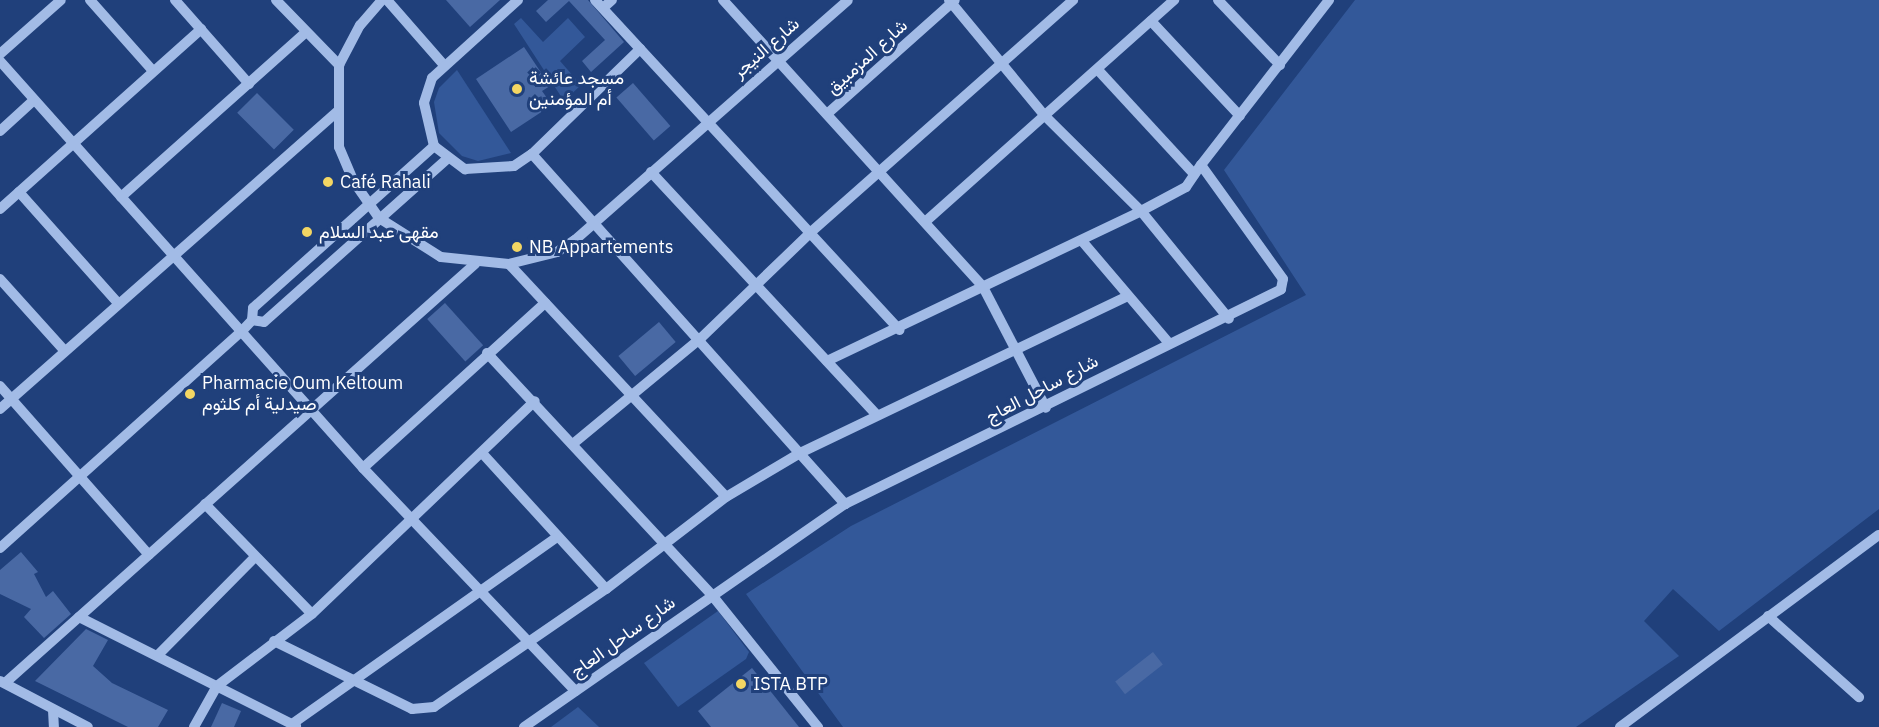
<!DOCTYPE html>
<html>
<head>
<meta charset="utf-8">
<style>
  body { margin:0 }
  #map { position:relative; width:1879px; height:727px; overflow:hidden; background:#20407b; font-family:"IBM Plex Sans",Vazirmatn,sans-serif }
  div>[style] { position:absolute }
  [style*='--x'] { left:calc(var(--x)*1px); top:calc(var(--y)*1px); width:calc(var(--w)*1px); rotate:calc(var(--a)*1deg) }
  .green>* { inset:0; background:#335899 }
  .building>* { inset:0; background:#4969a4; transform-origin:0 0 }
  .minor>* { height:10px; margin:-5px; padding:0 5px; transform-origin:5px; border-radius:5px; background:#a2bbe6 }
  .dots>* { width:16px; height:16px; translate:-50% -50%; box-sizing:border-box; border:3px solid #20407b; border-radius:50% }
  span { translate:-50% -50%; white-space:nowrap; text-align:center; line-height:1.15; -webkit-text-stroke:6px #20407b; paint-order:stroke }
  .street-label { font-size:18px; color:#fff }
  .poi-label { font-size:18px; color:#fff }
  .left { translate:0 -50%; text-align:left }
</style>
</head>
<body>
<div id="map">
  <div class="green">
    <div style="clip-path:polygon(1355px 0,1879px 0,1879px 509px,1719px 631px,1673px 589px,1644px 621px,1679px 656px,1576px 727px,843px 727px,746px 594px,851px 526px,1306px 295px,1224px 170px)"></div>
    <div style="clip-path:polygon(521px 18px,543px 42px,568px 18px,585px 37px,560px 61px,581px 85px,564px 101px,514px 24px)"></div>
    <div style="clip-path:polygon(457px 70px,511px 153px,478px 161px,462px 156px,439px 133px,434px 102px,439px 88px)"></div>
    <div style="clip-path:polygon(718px 611px,749px 652px,746px 659px,678px 707px,644px 663px)"></div>
    <div style="clip-path:polygon(578px 707px,599px 727px,551px 727px)"></div>
  </div>
  <div class="building">
    <div style="clip-path:polygon(446px 0,500px 0,470px 27px)"></div>
    <div style="clip-path:polygon(548px 0,588px 0,624px 42px,591px 72px,582px 61px,605px 40px,569px 1px,546px 22px,536px 11px)"></div>
    <div style="clip-path:polygon(524px 47px,550px 86px,542px 91px,552px 105px,511px 132px,476px 79px)"></div>
    <div style="left:633px;top:83px;width:57px;height:22px;rotate:49deg"></div>
    <div style="left:257px;top:93px;width:52px;height:28px;rotate:45deg"></div>
    <div style="left:445px;top:303px;width:57px;height:24px;rotate:48deg"></div>
    <div style="left:659px;top:322px;width:26px;height:53px;rotate:50deg"></div>
    <div style="clip-path:polygon(21px 552px,38px 572px,34px 574px,46px 597px,53px 591px,71px 614px,44px 638px,24px 617px,31px 609px,0 594px,0 570px)"></div>
    <div style="clip-path:polygon(86px 629px,108px 640px,93px 666px,112px 683px,168px 710px,158px 727px,128px 727px,35px 681px)"></div>
    <div style="left:1153px;top:652px;width:16px;height:48px;rotate:52deg"></div>
    <div style="clip-path:polygon(752px 668px,799px 727px,711px 727px,698px 711px)"></div>
    <div style="clip-path:polygon(222px 703px,241px 711px,234px 727px,211px 727px)"></div>
  </div>
  <div class="minor">
    <div style="--x:90;--y:0;--w:95;--a:48.4"></div>
    <div style="--x:175;--y:0;--w:112;--a:48.6"></div>
    <div style="--x:276;--y:0;--w:91;--a:45.9"></div>
    <div style="--x:382;--y:0;--w:33;--a:131"></div>
    <div style="--x:360;--y:25;--w:45;--a:117.7"></div>
    <div style="--x:339;--y:65;--w:82;--a:90"></div>
    <div style="--x:339;--y:147;--w:38;--a:67"></div>
    <div style="--x:354;--y:182;--w:44;--a:55.2"></div>
    <div style="--x:379;--y:218;--w:73;--a:32.2"></div>
    <div style="--x:441;--y:257;--w:68;--a:5.9"></div>
    <div style="--x:509;--y:264;--w:49;--a:-14"></div>
    <div style="--x:557;--y:252;--w:22;--a:-34"></div>
    <div style="--x:575;--y:240;--w:363;--a:-41.3"></div>
    <div style="--x:387;--y:0;--w:86;--a:48.8"></div>
    <div style="--x:518;--y:0;--w:116;--a:137.8"></div>
    <div style="--x:432;--y:78;--w:26;--a:108"></div>
    <div style="--x:424;--y:103;--w:44;--a:76.9"></div>
    <div style="--x:434;--y:146;--w:39;--a:37"></div>
    <div style="--x:465;--y:169;--w:49;--a:-3.5"></div>
    <div style="--x:514;--y:166;--w:22;--a:-34"></div>
    <div style="--x:532;--y:154;--w:151;--a:-44.2"></div>
    <div style="--x:595;--y:0;--w:449;--a:47.3"></div>
    <div style="--x:723;--y:0;--w:387;--a:47.8"></div>
    <div style="--x:983;--y:287;--w:136;--a:62.5"></div>
    <div style="--x:949;--y:0;--w:151;--a:50.4"></div>
    <div style="--x:1045;--y:116;--w:135;--a:44.7"></div>
    <div style="--x:1141;--y:211;--w:139;--a:50.8"></div>
    <div style="--x:1218;--y:0;--w:90;--a:46.4"></div>
    <div style="--x:603;--y:8;--w:12;--a:-42"></div>
    <div style="--x:1151;--y:21;--w:130;--a:46.9"></div>
    <div style="--x:0;--y:54;--w:81;--a:-41.5"></div>
    <div style="--x:0;--y:61;--w:545;--a:48.27"></div>
    <div style="--x:363;--y:468;--w:308;--a:46.4"></div>
    <div style="--x:1098;--y:70;--w:142;--a:47.3"></div>
    <div style="--x:827;--y:114;--w:171;--a:-41.7"></div>
    <div style="--x:0;--y:131;--w:46;--a:-42.4"></div>
    <div style="--x:532;--y:154;--w:470;--a:48.2"></div>
    <div style="--x:651;--y:172;--w:330;--a:47.1"></div>
    <div style="--x:19;--y:192;--w:149;--a:48.3"></div>
    <div style="--x:121;--y:197;--w:246;--a:-41.7"></div>
    <div style="--x:0;--y:209;--w:270;--a:-41.8"></div>
    <div style="--x:925;--y:222;--w:334;--a:-41.7"></div>
    <div style="--x:1082;--y:241;--w:131;--a:49.6"></div>
    <div style="--x:509;--y:264;--w:318;--a:47"></div>
    <div style="--x:0;--y:279;--w:94;--a:48"></div>
    <div style="--x:252;--y:320;--w:12;--a:9"></div>
    <div style="--x:264;--y:322;--w:244;--a:-41.7"></div>
    <div style="--x:487;--y:353;--w:329;--a:47.1"></div>
    <div style="--x:711;--y:594;--w:171;--a:51.2"></div>
    <div style="--x:827;--y:361;--w:348;--a:-25.5"></div>
    <div style="--x:1141;--y:211;--w:51;--a:-28.1"></div>
    <div style="--x:1186;--y:187;--w:27;--a:-56"></div>
    <div style="--x:0;--y:386;--w:225;--a:48.6"></div>
    <div style="--x:0;--y:409;--w:449;--a:-41.4"></div>
    <div style="--x:574;--y:443;--w:165;--a:-39.6"></div>
    <div style="--x:701;--y:338;--w:153;--a:-43.9"></div>
    <div style="--x:811;--y:232;--w:350;--a:-41.5"></div>
    <div style="--x:482;--y:453;--w:184;--a:47.6"></div>
    <div style="--x:363;--y:468;--w:246;--a:-42.2"></div>
    <div style="--x:205;--y:504;--w:153;--a:45.8"></div>
    <div style="--x:0;--y:548;--w:324;--a:-41.9"></div>
    <div style="--x:241;--y:332;--w:16;--a:-47"></div>
    <div style="--x:252;--y:320;--w:12;--a:-85"></div>
    <div style="--x:253;--y:308;--w:243;--a:-41.8"></div>
    <div style="--x:1768;--y:616;--w:122;--a:41.7"></div>
    <div style="--x:79;--y:617;--w:243;--a:26.7"></div>
    <div style="--x:274;--y:641;--w:154;--a:26.2"></div>
    <div style="--x:412;--y:709;--w:22;--a:-5"></div>
    <div style="--x:434;--y:707;--w:209;--a:-34.5"></div>
    <div style="--x:606;--y:589;--w:151;--a:-37.5"></div>
    <div style="--x:726;--y:497;--w:86;--a:-30.7"></div>
    <div style="--x:800;--y:453;--w:363;--a:-25.6"></div>
    <div style="--x:158;--y:655;--w:138;--a:-45.3"></div>
    <div style="--x:0;--y:681;--w:99;--a:27.6"></div>
    <div style="--x:5;--y:683;--w:630;--a:-41.72"></div>
    <div style="--x:53;--y:710;--w:17;--a:87"></div>
    <div style="--x:292;--y:724;--w:324;--a:-35.2"></div>
    <div style="--x:194;--y:727;--w:47;--a:-60.7"></div>
    <div style="--x:217;--y:686;--w:119;--a:-37.2"></div>
    <div style="--x:312;--y:614;--w:308;--a:-43.7"></div>
    <div style="--x:524;--y:727;--w:391;--a:-34.8"></div>
    <div style="--x:845;--y:504;--w:486;--a:-26.2"></div>
    <div style="--x:1281;--y:289;--w:10;--a:-79"></div>
    <div style="--x:1283;--y:279;--w:140;--a:-125.7"></div>
    <div style="--x:1201;--y:165;--w:209;--a:-52.2"></div>
    <div style="--x:1620;--y:727;--w:322;--a:-36.6"></div>
  </div>
  <div class="dots">
    <div style="left:517px;top:89px;background:#f3d663"></div>
    <div style="left:328px;top:182px;background:#f3d663"></div>
    <div style="left:307px;top:232px;background:#f3d663"></div>
    <div style="left:517px;top:247px;background:#f3d663"></div>
    <div style="left:190px;top:394px;background:#f3d663"></div>
    <div style="left:741px;top:684px;background:#f3d663"></div>
  </div>
  <div class="street-label">
    <span style="left:766px;top:48px;rotate:-41deg">شارع النيجر</span>
    <span style="left:867px;top:57px;rotate:-42deg">شارع المزمبيق</span>
    <span style="left:1042px;top:389px;rotate:-28deg">شارع ساحل العاج</span>
    <span style="left:623px;top:637px;rotate:-36deg">شارع ساحل العاج</span>
  </div>
  <div class="poi-label">
    <span class="left" style="left:529px;top:89px">مسجد عائشة<br>أم المؤمنين</span>
    <span class="left" style="left:340px;top:182px">Café Rahali</span>
    <span class="left" style="left:319px;top:232px">مقهى عبد السلام</span>
    <span class="left" style="left:529px;top:247px">NB Appartements</span>
    <span class="left" style="left:202px;top:394px">Pharmacie Oum Keltoum<br>صيدلية أم كلثوم</span>
    <span class="left" style="left:753px;top:684px">ISTA BTP</span>
  </div>
</div>
</body>
</html>
